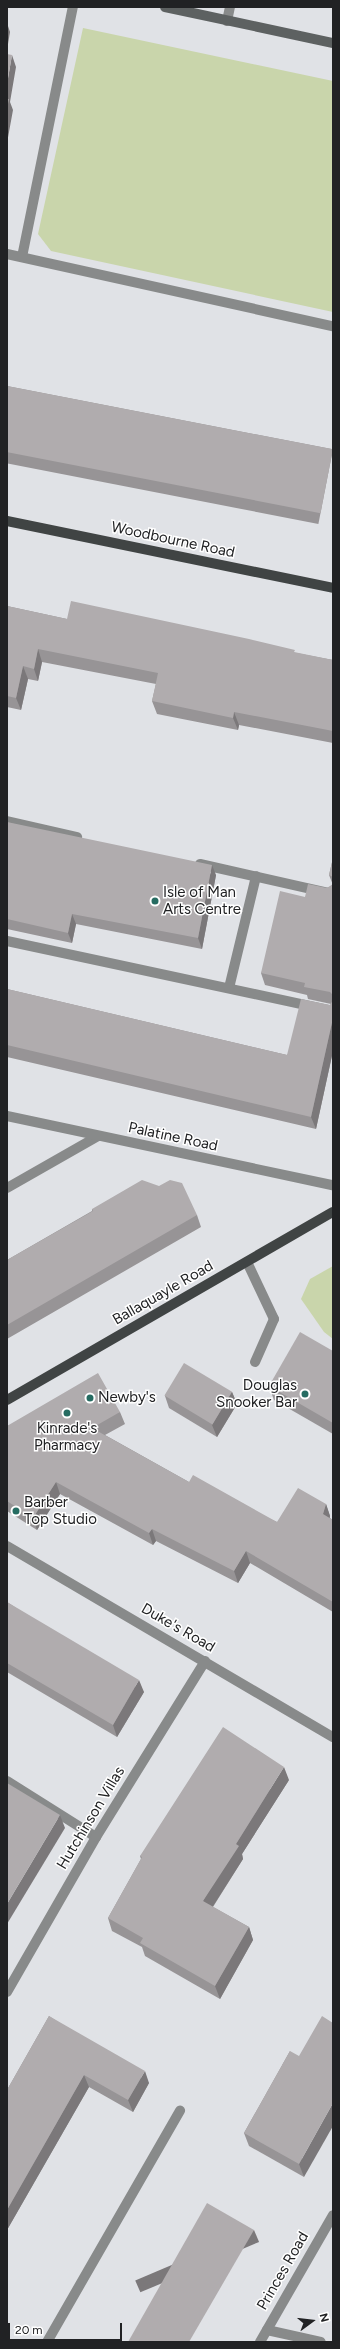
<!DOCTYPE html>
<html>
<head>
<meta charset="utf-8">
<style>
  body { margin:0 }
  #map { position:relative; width:340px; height:2349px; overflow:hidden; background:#e0e2e6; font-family:Figtree,sans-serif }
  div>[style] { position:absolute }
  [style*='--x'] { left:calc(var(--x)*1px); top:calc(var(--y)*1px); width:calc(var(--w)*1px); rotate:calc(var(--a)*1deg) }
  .green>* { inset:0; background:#c9d5ab }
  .service>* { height:10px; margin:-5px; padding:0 5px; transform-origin:5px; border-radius:5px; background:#888a8a }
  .minor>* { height:10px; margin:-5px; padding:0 5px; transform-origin:5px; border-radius:5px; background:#888a8a }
  .secondary>* { height:10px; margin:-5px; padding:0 5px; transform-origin:5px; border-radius:5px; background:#5d6161 }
  .primary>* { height:10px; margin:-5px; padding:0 5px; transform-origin:5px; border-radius:5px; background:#404444 }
  .wall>* { inset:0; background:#979496; transform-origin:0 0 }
  .shaded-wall>* { inset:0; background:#7b787a; transform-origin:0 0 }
  .building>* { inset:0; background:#b0acae; transform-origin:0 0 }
  .dots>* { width:11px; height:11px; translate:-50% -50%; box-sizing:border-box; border:2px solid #fff; border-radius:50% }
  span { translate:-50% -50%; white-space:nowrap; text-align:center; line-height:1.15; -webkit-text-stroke:3px #fff; paint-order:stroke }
  .street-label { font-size:15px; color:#212224 }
  .poi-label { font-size:15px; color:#212224 }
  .left { translate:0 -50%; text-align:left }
  .right { translate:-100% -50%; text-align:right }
  .frame { position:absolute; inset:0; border:8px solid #212224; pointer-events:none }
  .north { position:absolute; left:292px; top:2301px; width:40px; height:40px; -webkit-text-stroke:3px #fff; paint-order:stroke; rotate:75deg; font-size:11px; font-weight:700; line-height:16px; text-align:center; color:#212224 }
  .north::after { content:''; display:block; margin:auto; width:14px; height:18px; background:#212224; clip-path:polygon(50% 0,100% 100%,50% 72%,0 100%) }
  .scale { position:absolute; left:8px; top:2323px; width:114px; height:18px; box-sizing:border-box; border:2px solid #212224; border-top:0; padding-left:5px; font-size:12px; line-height:14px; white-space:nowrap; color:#212224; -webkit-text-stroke:3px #fff; paint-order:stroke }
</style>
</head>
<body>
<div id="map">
  <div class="green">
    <div style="clip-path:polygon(83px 28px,333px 81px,333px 312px,51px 251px,38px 234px)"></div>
    <div style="clip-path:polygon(333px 1266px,333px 1339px,324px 1332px,301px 1299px,310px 1279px)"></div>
  </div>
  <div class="service">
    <div style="--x:7;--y:254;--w:334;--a:12.5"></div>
    <div style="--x:22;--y:257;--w:255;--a:-78.5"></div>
    <div style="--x:7;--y:821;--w:72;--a:12.9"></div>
    <div style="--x:200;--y:864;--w:136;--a:12.7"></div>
    <div style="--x:7;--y:941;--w:333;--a:12.1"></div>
    <div style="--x:229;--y:988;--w:115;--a:-76.4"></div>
    <div style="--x:7;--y:1188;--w:105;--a:-29.7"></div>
    <div style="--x:247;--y:1262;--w:63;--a:64.7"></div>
    <div style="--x:274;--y:1319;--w:47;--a:113.8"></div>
    <div style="--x:7;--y:1781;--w:105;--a:32.2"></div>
    <div style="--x:47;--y:2342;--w:267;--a:-60.1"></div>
  </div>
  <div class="minor">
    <div style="--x:227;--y:21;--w:14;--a:-78"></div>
    <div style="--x:7;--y:1116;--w:333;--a:12"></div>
    <div style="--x:7;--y:1546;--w:378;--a:30.4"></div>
    <div style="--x:7;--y:1992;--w:179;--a:-60.1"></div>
    <div style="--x:96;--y:1837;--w:207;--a:-58.2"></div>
    <div style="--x:267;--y:2330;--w:55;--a:12.5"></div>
    <div style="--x:260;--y:2342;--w:146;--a:-60.1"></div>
  </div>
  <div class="secondary">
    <div style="--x:165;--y:7;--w:172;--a:12.1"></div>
  </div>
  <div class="primary">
    <div style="--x:7;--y:521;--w:333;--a:11.6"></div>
    <div style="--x:7;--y:1400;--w:376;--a:-30"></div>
  </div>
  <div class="wall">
    <div style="left:7px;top:386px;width:332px;height:76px;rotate:11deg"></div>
    <div style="clip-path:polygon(7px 606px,67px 619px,296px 653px,333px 660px,333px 743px,239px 725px,238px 730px,157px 714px,152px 701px,156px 684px,42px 662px,38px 681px,28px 679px,21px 710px,7px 707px)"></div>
    <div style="clip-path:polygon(7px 822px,216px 875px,202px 949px,76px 924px,72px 943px,7px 929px)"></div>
    <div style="clip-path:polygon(333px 858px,333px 1051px,316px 1129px,7px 1057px,7px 989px,287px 1055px,331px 1004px,308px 999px,307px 995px,265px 985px,261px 973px,305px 897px,327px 888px,333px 885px,329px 875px)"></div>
    <div style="clip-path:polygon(92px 1209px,197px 1215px,201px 1227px,7px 1339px,7px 1260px,92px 1211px)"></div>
    <div style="clip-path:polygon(333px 1351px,333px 1434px,274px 1400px,269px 1386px)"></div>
    <div style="clip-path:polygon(232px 1392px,237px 1404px,217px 1437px,169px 1408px,165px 1396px)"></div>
    <div style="clip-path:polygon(120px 1412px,125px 1424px,105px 1435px,189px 1482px,277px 1522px,326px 1504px,330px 1516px,330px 1518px,333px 1520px,333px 1612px,250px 1563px,238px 1583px,156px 1541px,153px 1545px,60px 1494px,37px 1530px,7px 1511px,7px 1426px)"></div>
    <div style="clip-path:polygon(7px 1602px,144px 1692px,117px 1737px,7px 1672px)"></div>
    <div style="clip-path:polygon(289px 1780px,242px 1854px,243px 1859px,213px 1907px,249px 1927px,253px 1940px,220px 1999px,145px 1956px,142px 1947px,112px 1931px,108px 1918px,141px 1859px,140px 1856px)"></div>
    <div style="clip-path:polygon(49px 2016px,149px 2083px,133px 2112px,89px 2087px,7px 2230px,7px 2090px)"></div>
    <div style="clip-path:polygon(290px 2051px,304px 2177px,249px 2146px,244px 2133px)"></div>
  </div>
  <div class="shaded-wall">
    <div style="clip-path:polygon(7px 23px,10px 32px,7px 50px)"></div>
    <div style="clip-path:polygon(12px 55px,16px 67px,10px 102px,13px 110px,7px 143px,7px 84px)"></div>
    <div style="clip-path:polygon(38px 649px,42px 662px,38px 681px,34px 669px)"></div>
    <div style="clip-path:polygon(23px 666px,28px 679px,21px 710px,16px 698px)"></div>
    <div style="clip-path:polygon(234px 712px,239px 725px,238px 730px,233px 718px)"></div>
    <div style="clip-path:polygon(212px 865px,216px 875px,202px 949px,198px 938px)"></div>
    <div style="clip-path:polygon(72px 914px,76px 924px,72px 943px,68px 933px)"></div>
    <div style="clip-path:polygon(333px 1018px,333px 1051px,316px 1129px,311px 1117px)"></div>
    <div style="clip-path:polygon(232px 1392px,237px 1404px,217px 1437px,212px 1425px)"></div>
    <div style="clip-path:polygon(56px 1482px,60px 1494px,37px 1530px,33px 1518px)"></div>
    <div style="clip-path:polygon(326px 1504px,330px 1516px,327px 1526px,323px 1514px)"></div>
    <div style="clip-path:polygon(152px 1529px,156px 1541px,153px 1545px,149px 1533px)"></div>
    <div style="clip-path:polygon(246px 1551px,250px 1563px,238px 1583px,234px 1571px)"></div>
    <div style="clip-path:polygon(139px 1680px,144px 1692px,117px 1737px,113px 1725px)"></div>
    <div style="clip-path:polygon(284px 1767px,289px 1780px,242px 1854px,243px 1859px,208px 1914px,203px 1901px,236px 1844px)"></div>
    <div style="clip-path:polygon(60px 1815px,65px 1828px,7px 1924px,7px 1904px)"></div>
    <div style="clip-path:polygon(249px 1927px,253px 1940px,220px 1999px,215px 1986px)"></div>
    <div style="clip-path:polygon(145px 2071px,149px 2083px,133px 2112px,128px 2100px)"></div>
    <div style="clip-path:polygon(84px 2075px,89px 2087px,7px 2230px,7px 2210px)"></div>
    <div style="clip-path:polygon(333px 2103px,333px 2126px,304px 2177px,299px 2164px)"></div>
    <div style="left:254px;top:2230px;width:13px;height:129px;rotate:67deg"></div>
  </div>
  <div class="building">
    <div style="clip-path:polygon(7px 54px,12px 55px,7px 84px)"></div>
    <div style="clip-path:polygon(7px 99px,9px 99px,7px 109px)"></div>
    <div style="left:7px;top:386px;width:332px;height:65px;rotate:11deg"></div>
    <div style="clip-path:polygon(71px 601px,249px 639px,295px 650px,294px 652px,333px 660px,333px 731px,234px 712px,233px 718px,152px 701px,158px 673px,38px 649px,34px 669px,23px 666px,16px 698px,7px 696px,7px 606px,67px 619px)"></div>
    <div style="clip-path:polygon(7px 822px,212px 865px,198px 938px,72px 914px,68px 933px,7px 919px)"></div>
    <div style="clip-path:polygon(333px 858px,333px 877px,329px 875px)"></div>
    <div style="clip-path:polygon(308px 884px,327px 888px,333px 884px,333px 995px,330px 992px,304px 987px,305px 983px,261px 973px,280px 891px,305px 897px)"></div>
    <div style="clip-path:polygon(7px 989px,287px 1055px,301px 999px,330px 1005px,333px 1000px,333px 1018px,311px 1117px,7px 1045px)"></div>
    <div style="clip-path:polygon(142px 1180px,159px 1186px,170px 1180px,182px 1183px,197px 1215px,7px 1325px,7px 1260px,93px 1211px,92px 1209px)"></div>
    <div style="clip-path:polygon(300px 1332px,333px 1351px,333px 1423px,269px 1386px)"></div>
    <div style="left:184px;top:1363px;width:56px;height:38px;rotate:31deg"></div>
    <div style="clip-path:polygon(98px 1373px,120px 1412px,92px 1428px,189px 1482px,193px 1475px,277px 1522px,298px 1488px,326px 1504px,323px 1514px,333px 1520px,333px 1602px,246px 1551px,234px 1571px,152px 1529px,149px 1533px,56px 1482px,33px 1518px,7px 1501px,7px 1426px)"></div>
    <div style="clip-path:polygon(7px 1602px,139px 1680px,113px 1725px,7px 1663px)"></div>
    <div style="clip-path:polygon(223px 1727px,284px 1767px,236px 1844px,239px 1846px,203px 1901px,249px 1927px,215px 1986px,140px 1943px,143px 1938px,108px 1918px,142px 1857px,140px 1856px)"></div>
    <div style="clip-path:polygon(7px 1783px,60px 1815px,7px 1904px)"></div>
    <div style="clip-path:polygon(49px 2016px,145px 2071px,128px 2100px,84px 2075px,7px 2210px,7px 2090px)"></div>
    <div style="clip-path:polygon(322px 2016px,333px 2023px,333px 2103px,299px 2164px,244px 2133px,290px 2051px,299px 2056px)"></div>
    <div style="clip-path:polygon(207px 2203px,254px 2230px,189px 2342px,128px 2342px)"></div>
  </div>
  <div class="dots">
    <div style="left:155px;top:901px;background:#266c62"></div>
    <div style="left:305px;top:1394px;background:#266c62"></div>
    <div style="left:90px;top:1398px;background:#266c62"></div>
    <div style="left:67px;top:1413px;background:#266c62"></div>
    <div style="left:16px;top:1511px;background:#266c62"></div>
  </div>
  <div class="street-label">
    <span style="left:173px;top:540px;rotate:12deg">Woodbourne Road</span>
    <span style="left:173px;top:1137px;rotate:12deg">Palatine Road</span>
    <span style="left:163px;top:1293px;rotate:-30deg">Ballaquayle Road</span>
    <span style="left:178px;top:1628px;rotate:30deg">Duke's Road</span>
    <span style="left:91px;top:1818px;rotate:-59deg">Hutchinson Villas</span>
    <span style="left:283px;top:2271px;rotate:-60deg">Princes Road</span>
  </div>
  <div class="poi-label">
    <span class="left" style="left:163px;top:901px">Isle of Man<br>Arts Centre</span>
    <span class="right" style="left:297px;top:1394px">Douglas<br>Snooker Bar</span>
    <span class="left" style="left:98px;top:1398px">Newby's</span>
    <span style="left:67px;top:1437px">Kinrade's<br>Pharmacy</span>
    <span class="left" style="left:24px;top:1511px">Barber<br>Top Studio</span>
  </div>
  <div class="frame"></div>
  <div class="north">N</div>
  <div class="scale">20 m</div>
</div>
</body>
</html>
